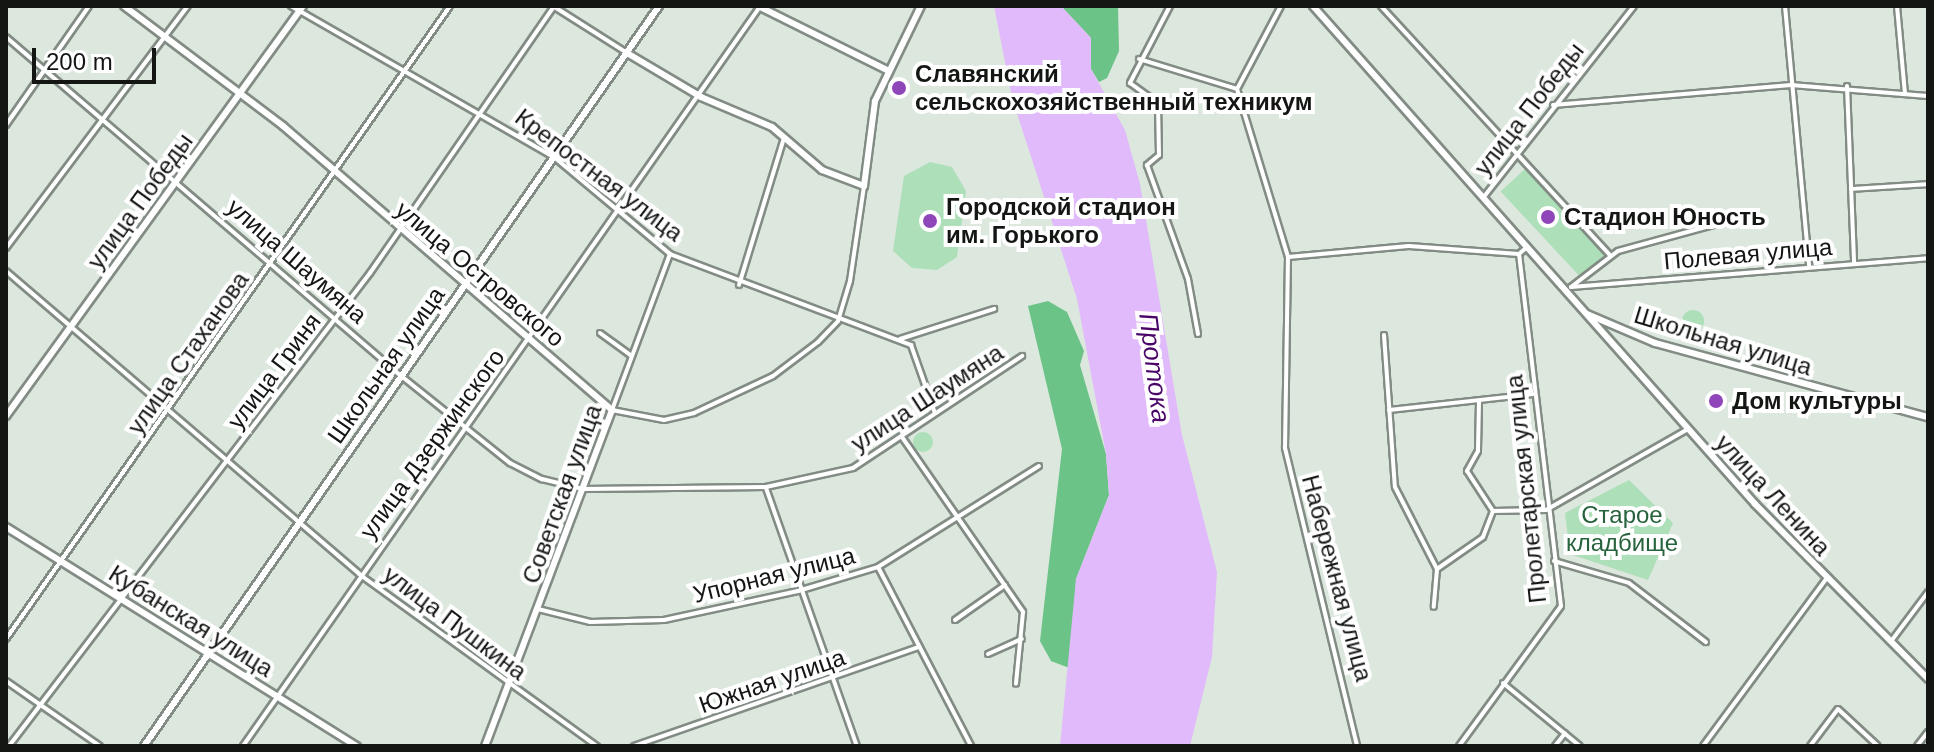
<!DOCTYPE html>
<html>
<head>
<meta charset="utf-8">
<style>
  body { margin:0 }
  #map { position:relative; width:1934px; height:752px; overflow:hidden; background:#dce7de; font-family:Arial,sans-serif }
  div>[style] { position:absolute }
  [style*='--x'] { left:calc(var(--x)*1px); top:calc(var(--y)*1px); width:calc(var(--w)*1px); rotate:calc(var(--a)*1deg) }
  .green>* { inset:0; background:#addfb9; transform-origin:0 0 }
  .round { border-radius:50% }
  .forest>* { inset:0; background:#6cc387 }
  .water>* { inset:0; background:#e1bafb }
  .roads { filter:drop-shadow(2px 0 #828c84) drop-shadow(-2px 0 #828c84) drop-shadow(0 2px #828c84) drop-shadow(0 -2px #828c84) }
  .street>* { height:4px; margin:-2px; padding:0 2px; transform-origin:2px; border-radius:2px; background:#fff }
  .secondary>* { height:6px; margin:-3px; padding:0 3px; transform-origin:3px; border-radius:3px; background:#fff }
  .dots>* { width:22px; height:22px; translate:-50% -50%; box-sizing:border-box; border:4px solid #fff; border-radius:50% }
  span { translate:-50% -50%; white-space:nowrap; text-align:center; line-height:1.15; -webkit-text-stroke:8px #fff; paint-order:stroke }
  .poi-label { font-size:24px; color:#131613; font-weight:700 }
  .left { translate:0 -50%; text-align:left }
  .street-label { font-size:24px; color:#131613 }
  .park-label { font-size:24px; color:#26633c }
  .water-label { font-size:26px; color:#490567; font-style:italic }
  .frame { position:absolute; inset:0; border:8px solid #131613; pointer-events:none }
  .scale { position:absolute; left:32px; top:48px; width:124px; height:36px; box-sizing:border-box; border:4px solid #131613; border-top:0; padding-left:10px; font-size:24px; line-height:28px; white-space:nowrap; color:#131613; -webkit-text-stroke:6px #fff; paint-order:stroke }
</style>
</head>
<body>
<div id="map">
  <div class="green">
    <div style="clip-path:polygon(930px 162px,952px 167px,966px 191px,957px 257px,937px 270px,912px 268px,893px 251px,904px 176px)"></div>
    <div style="left:1527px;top:167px;width:117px;height:36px;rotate:47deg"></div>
    <div class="round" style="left:1682px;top:310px;width:22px;height:22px"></div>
    <div class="round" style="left:913px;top:432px;width:20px;height:20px"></div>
    <div style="clip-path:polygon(1629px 480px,1673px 523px,1648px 580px,1570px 554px,1565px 513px)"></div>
  </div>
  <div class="forest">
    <div style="clip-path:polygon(1061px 6px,1118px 6px,1119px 51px,1107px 78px,1099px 82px,1091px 69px,1091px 38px)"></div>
    <div style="clip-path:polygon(1048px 301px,1067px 312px,1084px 351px,1080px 365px,1106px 454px,1109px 495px,1076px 579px,1072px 669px,1051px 661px,1040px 641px,1062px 449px,1028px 306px)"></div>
  </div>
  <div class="water">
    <div style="clip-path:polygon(994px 6px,1061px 6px,1091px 38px,1091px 69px,1125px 130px,1140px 184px,1182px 435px,1217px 572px,1212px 657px,1190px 746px,1060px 746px,1076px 579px,1109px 495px,1106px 454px,1077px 299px,1012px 98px)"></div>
  </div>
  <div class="roads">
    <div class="street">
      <div style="--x:291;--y:6;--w:303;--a:29.9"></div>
      <div style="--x:554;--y:157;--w:151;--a:39.9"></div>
      <div style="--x:670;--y:254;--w:258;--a:20.7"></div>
      <div style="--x:911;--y:345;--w:72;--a:70.6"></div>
      <div style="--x:553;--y:6;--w:88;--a:32.4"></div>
      <div style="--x:1170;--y:6;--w:87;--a:117.5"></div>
      <div style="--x:1130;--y:83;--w:34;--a:36"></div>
      <div style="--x:1158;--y:103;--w:52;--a:88.9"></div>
      <div style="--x:1159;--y:155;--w:16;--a:140"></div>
      <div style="--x:1147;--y:165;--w:121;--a:70.2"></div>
      <div style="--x:1188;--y:279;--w:56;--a:79.7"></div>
      <div style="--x:1281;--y:6;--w:94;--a:117.9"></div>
      <div style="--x:1237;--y:89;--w:176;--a:73.1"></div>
      <div style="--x:1288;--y:257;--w:191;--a:90.9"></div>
      <div style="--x:1285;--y:448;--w:307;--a:76.4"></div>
      <div style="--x:1381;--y:6;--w:338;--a:47.4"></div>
      <div style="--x:1785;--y:6;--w:261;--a:84.7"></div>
      <div style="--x:1897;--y:6;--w:88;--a:84.8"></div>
      <div style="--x:6;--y:37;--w:519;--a:40.63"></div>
      <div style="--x:400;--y:375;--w:141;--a:38.7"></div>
      <div style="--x:510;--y:463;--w:36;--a:27"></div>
      <div style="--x:542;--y:479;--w:42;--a:13.7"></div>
      <div style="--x:583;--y:489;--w:183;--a:-0.6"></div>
      <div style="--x:766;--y:487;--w:89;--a:-12.3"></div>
      <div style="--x:853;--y:468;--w:203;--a:-33.5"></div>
      <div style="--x:1139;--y:59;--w:102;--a:17"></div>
      <div style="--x:1847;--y:86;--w:178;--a:87.7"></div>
      <div style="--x:1553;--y:105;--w:239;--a:-4.8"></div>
      <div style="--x:1791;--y:85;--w:137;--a:4.6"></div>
      <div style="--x:6;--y:125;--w:145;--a:-55.1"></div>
      <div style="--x:1851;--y:189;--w:77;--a:-3.7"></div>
      <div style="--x:1483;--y:198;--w:244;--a:-51.8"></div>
      <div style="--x:6;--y:248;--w:303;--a:-53.1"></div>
      <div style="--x:670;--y:254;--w:166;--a:110.4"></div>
      <div style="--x:612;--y:410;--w:53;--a:10.9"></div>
      <div style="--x:664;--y:420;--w:31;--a:-13"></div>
      <div style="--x:694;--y:413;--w:87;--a:-25.1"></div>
      <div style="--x:773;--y:376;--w:56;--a:-37.1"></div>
      <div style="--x:818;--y:342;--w:29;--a:-46"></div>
      <div style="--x:838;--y:321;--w:42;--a:-73.3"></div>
      <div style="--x:850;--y:281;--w:96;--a:-81.6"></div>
      <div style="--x:1288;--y:257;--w:121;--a:-5.2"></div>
      <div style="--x:1409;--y:246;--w:110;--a:4.2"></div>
      <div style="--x:6;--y:271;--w:465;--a:40.6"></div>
      <div style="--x:359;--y:574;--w:294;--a:35.9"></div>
      <div style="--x:739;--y:285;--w:154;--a:-73"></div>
      <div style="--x:1571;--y:287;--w:358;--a:-4.6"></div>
      <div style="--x:1571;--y:287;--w:59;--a:-37.5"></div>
      <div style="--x:1618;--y:251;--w:125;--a:-15.3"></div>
      <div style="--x:600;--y:333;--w:39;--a:36"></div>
      <div style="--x:1384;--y:335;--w:152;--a:85.9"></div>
      <div style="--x:1395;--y:487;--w:92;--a:62.9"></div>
      <div style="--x:1437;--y:569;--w:38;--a:95"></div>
      <div style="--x:900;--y:339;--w:99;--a:-17.7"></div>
      <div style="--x:1479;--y:402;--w:49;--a:91.2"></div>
      <div style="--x:1478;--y:451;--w:23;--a:119"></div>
      <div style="--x:1467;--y:471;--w:48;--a:57"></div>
      <div style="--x:1389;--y:410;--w:145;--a:-6.3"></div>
      <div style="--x:902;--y:437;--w:213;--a:55.3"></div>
      <div style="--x:1023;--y:612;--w:72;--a:95.6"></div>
      <div style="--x:766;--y:488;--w:274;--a:70.6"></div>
      <div style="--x:1554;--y:561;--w:78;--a:16.3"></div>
      <div style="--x:1629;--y:583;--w:97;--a:37.5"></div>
      <div style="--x:878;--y:567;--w:202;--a:62.5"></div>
      <div style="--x:1437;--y:569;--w:56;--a:-34.8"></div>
      <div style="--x:1483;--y:537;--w:28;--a:-69"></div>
      <div style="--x:1493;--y:511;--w:53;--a:-1.1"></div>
      <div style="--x:1546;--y:510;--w:163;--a:-29.7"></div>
      <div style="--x:538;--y:609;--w:54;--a:14"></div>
      <div style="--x:590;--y:622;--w:74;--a:-1.5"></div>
      <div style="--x:664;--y:620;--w:137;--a:-12.2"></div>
      <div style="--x:798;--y:591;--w:84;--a:-16.7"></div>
      <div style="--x:878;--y:567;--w:190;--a:-32.1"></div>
      <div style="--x:955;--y:620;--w:61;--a:-35"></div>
      <div style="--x:6;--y:639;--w:773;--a:-54.95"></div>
      <div style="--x:1892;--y:640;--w:60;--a:-53.1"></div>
      <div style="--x:988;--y:654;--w:37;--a:-24"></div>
      <div style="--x:6;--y:681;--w:114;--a:34.7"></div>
      <div style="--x:1503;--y:683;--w:99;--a:39.3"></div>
      <div style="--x:9;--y:746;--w:595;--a:-52.65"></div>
      <div style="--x:370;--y:273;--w:324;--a:-55.4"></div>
      <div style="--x:243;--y:746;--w:900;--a:-55.04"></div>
      <div style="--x:634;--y:746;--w:302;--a:-19.2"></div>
      <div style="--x:1459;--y:746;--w:173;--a:-53.9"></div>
      <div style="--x:1561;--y:606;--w:354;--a:-96.8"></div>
      <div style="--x:1519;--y:254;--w:11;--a:-41"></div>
      <div style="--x:1555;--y:746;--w:16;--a:-52"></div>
      <div style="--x:1703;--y:746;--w:207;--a:-53.6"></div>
      <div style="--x:1810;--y:746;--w:46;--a:-52.9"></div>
      <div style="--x:1838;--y:709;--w:54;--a:42.8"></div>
      <div style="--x:1917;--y:746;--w:18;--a:-52"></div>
    </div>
    <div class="secondary">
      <div style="--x:124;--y:6;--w:199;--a:37"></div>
      <div style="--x:283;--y:126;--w:435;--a:40.8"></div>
      <div style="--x:612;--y:410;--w:359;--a:110.7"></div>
      <div style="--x:758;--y:6;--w:146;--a:26.4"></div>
      <div style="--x:1313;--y:6;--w:666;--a:48.41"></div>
      <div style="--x:1755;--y:504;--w:246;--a:45.3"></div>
      <div style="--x:627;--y:53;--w:86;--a:30.7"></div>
      <div style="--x:701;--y:97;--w:77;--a:22.9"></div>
      <div style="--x:772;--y:127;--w:66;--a:40.7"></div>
      <div style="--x:822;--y:170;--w:45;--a:20.9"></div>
      <div style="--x:864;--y:186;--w:86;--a:-82.6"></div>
      <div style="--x:875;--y:101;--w:106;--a:-64.2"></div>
      <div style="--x:1587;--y:314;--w:74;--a:23.1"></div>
      <div style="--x:1655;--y:343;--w:283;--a:15.2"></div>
      <div style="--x:6;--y:416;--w:506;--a:-54.08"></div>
      <div style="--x:6;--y:527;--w:414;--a:32"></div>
      <div style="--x:144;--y:746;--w:902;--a:-55.16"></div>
    </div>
  </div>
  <div class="dots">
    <div style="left:899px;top:88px;background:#8f46b8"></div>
    <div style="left:1548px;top:217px;background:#8f46b8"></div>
    <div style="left:930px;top:221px;background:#8f46b8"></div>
    <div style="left:1716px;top:401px;background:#8f46b8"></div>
  </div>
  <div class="poi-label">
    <span class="left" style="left:915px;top:88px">Славянский<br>сельскохозяйственный техникум</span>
    <span class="left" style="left:946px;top:221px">Городской cтадион<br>им. Горького</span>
    <span class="left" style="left:1564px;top:217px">Стадион Юность</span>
    <span class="left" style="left:1732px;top:401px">Дом культуры</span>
  </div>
  <div class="street-label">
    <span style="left:1529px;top:109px;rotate:-52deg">улица Победы</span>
    <span style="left:599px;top:175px;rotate:37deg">Крепостная улица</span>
    <span style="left:140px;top:201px;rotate:-54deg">улица Победы</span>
    <span style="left:1748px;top:254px;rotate:-5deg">Полевая улица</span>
    <span style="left:297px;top:261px;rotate:41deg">улица Шаумяна</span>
    <span style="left:480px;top:274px;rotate:40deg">улица Островского</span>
    <span style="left:1723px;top:341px;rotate:17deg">Школьная улица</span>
    <span style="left:188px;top:353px;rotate:-55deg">улица Стаханова</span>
    <span style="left:386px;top:365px;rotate:-55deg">Школьная улица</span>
    <span style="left:274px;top:371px;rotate:-53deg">улица Гриня</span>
    <span style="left:927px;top:398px;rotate:-33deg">улица Шаумяна</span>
    <span style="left:432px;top:444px;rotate:-54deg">улица Дзержинского</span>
    <span style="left:1526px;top:489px;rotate:-96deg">Пролетарская улица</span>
    <span style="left:562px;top:494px;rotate:-70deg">Советская улица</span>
    <span style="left:1773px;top:495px;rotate:47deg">улица Ленина</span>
    <span style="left:774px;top:575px;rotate:-14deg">Упорная улица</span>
    <span style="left:1337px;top:578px;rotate:75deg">Набережная улица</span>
    <span style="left:191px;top:621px;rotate:32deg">Кубанская улица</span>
    <span style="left:455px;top:623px;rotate:37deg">улица Пушкина</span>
    <span style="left:772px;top:681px;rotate:-19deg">Южная улица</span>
  </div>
  <div class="park-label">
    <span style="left:1622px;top:529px">Старое<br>кладбище</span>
  </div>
  <div class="water-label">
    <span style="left:1154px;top:368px;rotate:83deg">Протока</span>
  </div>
  <div class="frame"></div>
  <div class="scale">200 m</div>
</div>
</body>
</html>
